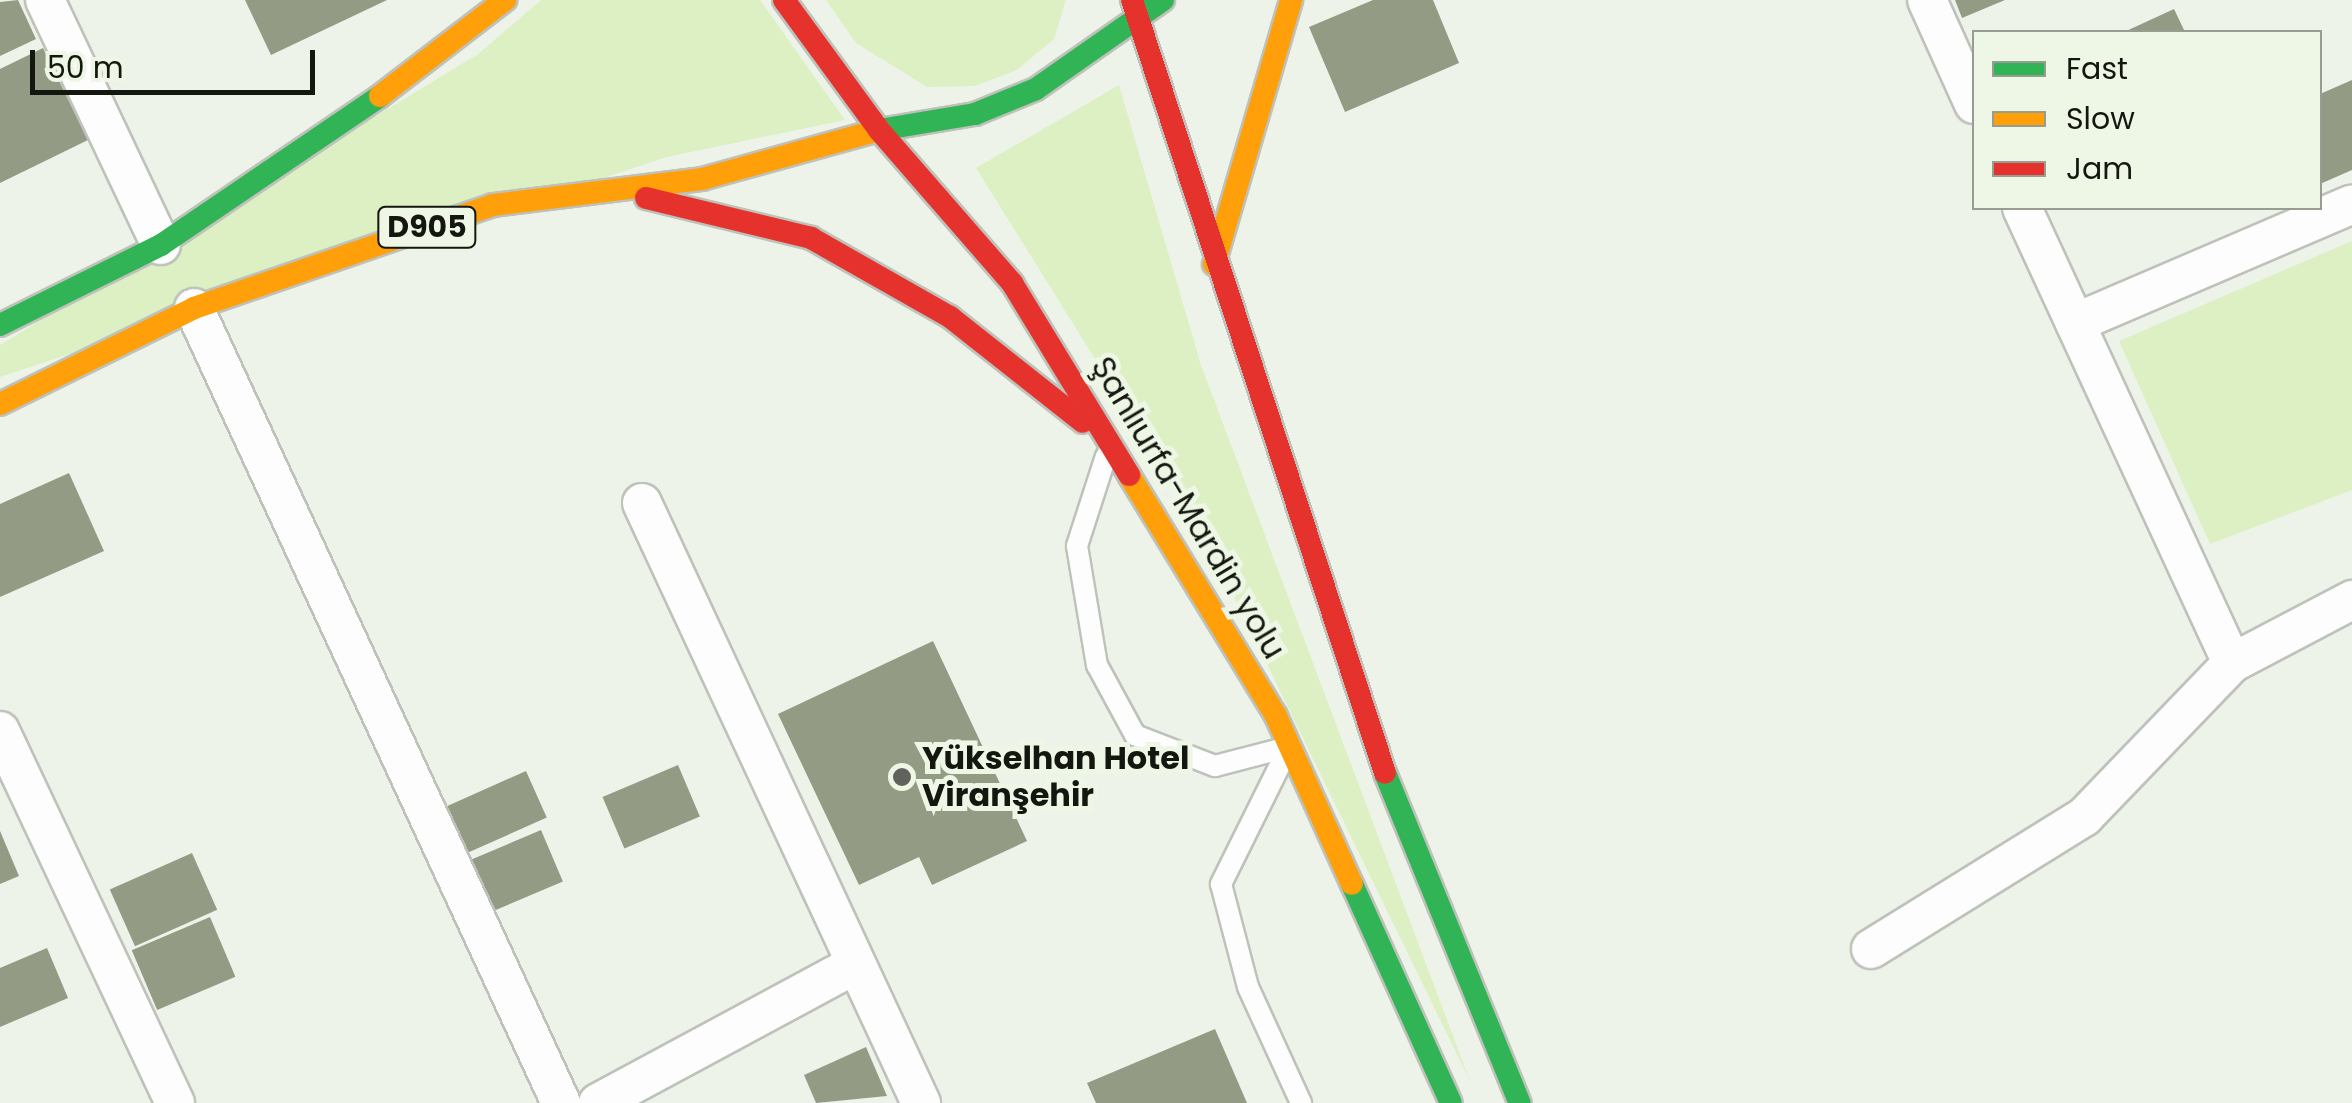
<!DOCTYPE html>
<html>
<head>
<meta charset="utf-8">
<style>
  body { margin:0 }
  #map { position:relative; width:2352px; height:1103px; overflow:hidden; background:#eef3e9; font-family:Poppins,sans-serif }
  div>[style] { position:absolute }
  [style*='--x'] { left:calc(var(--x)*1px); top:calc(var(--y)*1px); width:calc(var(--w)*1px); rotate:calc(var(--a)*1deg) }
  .green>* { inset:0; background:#dcf0c4 }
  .building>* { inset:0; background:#939b85; transform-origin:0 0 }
  .roads { filter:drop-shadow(2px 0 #bec2ba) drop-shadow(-2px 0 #bec2ba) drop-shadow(0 2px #bec2ba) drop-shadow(0 -2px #bec2ba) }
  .lane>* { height:20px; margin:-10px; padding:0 10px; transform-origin:10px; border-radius:10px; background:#fcfdfc }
  .street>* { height:38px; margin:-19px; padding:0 19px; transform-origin:19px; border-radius:19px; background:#fcfdfc }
  .fast>* { height:22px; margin:-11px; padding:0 11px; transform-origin:11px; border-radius:11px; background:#30b455 }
  .slow>* { height:22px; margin:-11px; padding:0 11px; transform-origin:11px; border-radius:11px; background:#ff9f0a }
  .jam>* { height:22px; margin:-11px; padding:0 11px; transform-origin:11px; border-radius:11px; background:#e5322d }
  .dots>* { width:28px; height:28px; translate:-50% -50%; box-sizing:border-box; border:5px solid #eef7e5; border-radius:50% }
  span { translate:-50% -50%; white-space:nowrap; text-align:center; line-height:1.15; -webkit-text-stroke:10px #eef7e5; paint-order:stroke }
  .shield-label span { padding:2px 8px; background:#eef7e5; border:2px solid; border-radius:8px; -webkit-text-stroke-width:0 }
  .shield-label { font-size:30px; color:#141610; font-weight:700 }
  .street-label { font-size:32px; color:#141610 }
  .poi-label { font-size:32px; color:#141610; font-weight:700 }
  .left { translate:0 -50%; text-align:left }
  .legend { position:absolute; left:1972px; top:30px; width:350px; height:180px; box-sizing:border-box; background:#eef7e5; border:2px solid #979d90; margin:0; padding:12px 18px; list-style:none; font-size:30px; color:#141610 }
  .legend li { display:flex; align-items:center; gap:20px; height:50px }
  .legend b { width:50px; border:2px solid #979d90 }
  .scale { position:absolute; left:30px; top:50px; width:285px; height:45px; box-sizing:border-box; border:5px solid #141610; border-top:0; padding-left:12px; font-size:30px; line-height:35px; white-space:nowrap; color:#141610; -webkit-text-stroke:8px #eef7e5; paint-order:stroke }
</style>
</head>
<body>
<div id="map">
  <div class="green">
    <div style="clip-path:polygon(541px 0,760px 0,845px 120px,667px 157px,0 377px,0 345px,478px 54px)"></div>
    <div style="clip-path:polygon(826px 0,1066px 0,1054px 39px,1017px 70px,975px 86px,927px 87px,856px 43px)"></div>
    <div style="clip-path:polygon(1119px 85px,1201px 365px,1470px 1081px,1201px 529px,976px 168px)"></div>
    <div style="clip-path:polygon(2352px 241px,2352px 490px,2210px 544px,2119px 341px)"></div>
  </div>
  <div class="building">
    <div style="clip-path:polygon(18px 0,36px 39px,0 56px,0 2px)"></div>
    <div style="clip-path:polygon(245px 0,387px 0,271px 55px)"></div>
    <div style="clip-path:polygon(1373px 0,1433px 0,1459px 63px,1345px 112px,1309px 27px)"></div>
    <div style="clip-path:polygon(1955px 0,2005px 0,1962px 18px)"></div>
    <div style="clip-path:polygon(2174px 9px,2185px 32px,2124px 32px)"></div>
    <div style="clip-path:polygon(43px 48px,88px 140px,0 183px,0 69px)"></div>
    <div style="clip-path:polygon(2352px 80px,2352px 170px,2320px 184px,2320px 94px)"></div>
    <div style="clip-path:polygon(69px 473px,104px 551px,0 597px,0 504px)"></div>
    <div style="clip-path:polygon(933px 641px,1027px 841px,932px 885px,919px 857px,859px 885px,778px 714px)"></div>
    <div style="left:678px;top:765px;width:56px;height:82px;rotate:67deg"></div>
    <div style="left:526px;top:771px;width:51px;height:94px;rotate:66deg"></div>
    <div style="left:541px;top:830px;width:56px;height:82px;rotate:67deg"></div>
    <div style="clip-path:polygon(0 831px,19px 876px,0 884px)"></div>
    <div style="left:192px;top:853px;width:62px;height:90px;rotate:66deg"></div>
    <div style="left:210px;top:917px;width:65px;height:85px;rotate:67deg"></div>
    <div style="clip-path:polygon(47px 948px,68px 998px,0 1027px,0 968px)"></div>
    <div style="clip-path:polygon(1215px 1029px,1247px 1103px,1096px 1103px,1087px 1083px)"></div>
    <div style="clip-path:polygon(866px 1047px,887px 1096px,816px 1103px,804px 1075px)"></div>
  </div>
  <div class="roads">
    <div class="lane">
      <div style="--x:1106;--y:456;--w:95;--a:107.9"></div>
      <div style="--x:1077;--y:546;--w:121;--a:80.5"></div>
      <div style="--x:1097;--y:665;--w:80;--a:61.5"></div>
      <div style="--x:1135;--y:735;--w:86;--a:21.2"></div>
      <div style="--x:1215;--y:766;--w:75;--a:-14.6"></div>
      <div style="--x:1284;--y:757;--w:142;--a:116.4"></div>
      <div style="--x:1221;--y:884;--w:106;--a:75.3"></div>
      <div style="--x:1248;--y:987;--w:128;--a:65.4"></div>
    </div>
    <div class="street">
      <div style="--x:45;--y:0;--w:271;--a:64.7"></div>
      <div style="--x:1927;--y:0;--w:114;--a:65.7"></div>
      <div style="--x:2022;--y:208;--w:501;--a:65.22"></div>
      <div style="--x:194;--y:308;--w:876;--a:65.22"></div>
      <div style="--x:2075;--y:323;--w:301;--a:-23.2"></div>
      <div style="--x:642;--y:503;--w:662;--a:65.06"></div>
      <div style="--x:0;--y:731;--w:411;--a:64.8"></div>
      <div style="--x:1871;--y:949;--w:251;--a:-31.8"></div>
      <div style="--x:2084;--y:817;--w:214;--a:-46.1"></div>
      <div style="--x:2232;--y:663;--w:136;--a:-27.7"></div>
      <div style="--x:598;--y:1103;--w:293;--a:-28.3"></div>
    </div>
    <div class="fast">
      <div style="--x:879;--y:130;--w:97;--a:-9.5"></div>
      <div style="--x:975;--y:114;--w:66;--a:-22.3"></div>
      <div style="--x:1036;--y:89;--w:155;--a:-35"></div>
      <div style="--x:0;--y:325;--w:180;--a:-26.4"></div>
      <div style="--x:161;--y:245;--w:265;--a:-34.2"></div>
      <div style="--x:1385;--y:773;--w:357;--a:67.8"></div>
      <div style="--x:1352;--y:884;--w:240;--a:65.7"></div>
    </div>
    <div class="slow">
      <div style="--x:380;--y:96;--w:158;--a:-37.5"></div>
      <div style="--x:1214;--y:264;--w:275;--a:-73.7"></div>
      <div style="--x:0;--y:404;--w:216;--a:-26.3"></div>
      <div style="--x:194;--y:308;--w:316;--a:-19"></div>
      <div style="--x:493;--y:205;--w:211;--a:-7.1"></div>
      <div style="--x:702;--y:179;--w:184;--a:-15.5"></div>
      <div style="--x:1129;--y:475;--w:282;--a:58.6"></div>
      <div style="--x:1276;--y:716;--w:184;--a:65.7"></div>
    </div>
    <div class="jam">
      <div style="--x:784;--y:0;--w:161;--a:53.8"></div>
      <div style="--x:879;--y:130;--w:203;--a:49"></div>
      <div style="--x:1012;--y:283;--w:225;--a:58.6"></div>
      <div style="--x:1132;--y:0;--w:813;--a:71.88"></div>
      <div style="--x:646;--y:198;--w:170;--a:13.6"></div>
      <div style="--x:811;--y:238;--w:160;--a:29.6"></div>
      <div style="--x:950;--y:317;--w:169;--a:38.3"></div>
    </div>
  </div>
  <div class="dots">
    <div style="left:902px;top:777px;background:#60635c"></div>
  </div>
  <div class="shield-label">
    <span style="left:427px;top:227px">D905</span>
  </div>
  <div class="street-label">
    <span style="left:1188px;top:508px;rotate:59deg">Şanlıurfa-Mardin yolu</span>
  </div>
  <div class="poi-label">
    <span class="left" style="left:922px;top:777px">Yükselhan Hotel<br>Viranşehir</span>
  </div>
  <ul class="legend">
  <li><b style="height:12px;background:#30b455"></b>Fast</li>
  <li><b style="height:12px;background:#ff9f0a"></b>Slow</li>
  <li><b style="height:12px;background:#e5322d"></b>Jam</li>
  </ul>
  <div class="scale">50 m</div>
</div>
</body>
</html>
